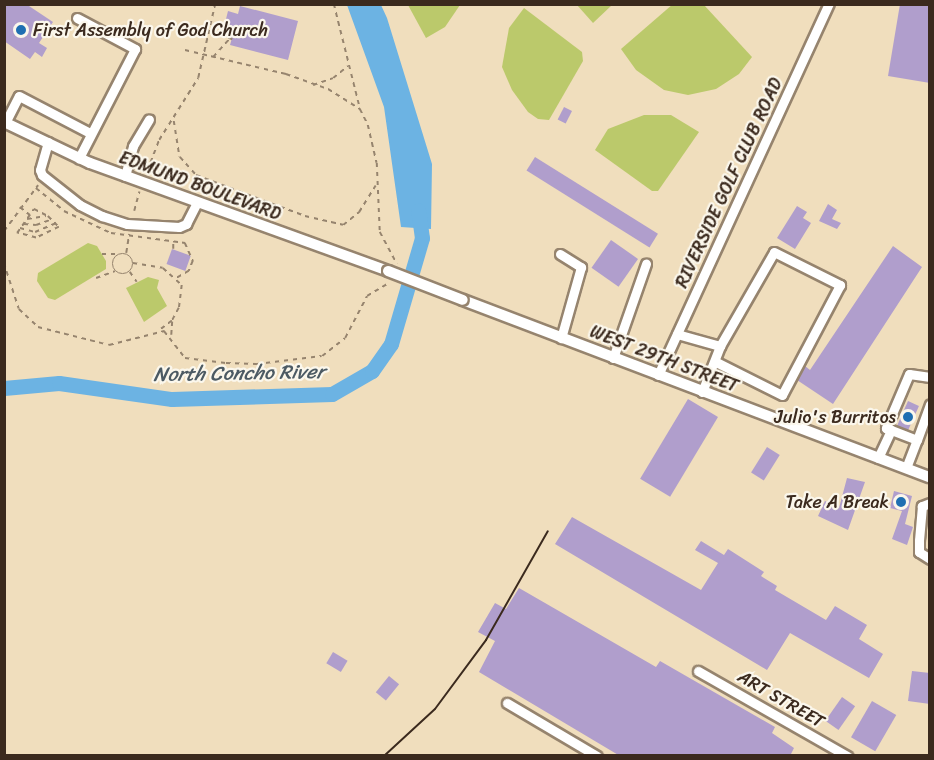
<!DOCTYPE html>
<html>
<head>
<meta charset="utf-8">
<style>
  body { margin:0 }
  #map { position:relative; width:934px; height:760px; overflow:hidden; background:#f0debd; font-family:Sriracha,sans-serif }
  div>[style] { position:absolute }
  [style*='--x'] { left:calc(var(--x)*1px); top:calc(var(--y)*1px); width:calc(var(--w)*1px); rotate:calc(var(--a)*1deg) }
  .green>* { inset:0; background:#bbc96b }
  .water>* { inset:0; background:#6cb3e3 }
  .river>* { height:15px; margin:-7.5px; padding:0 7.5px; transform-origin:7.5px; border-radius:7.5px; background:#6cb3e3 }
  .building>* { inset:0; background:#b09ecc; transform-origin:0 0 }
  .path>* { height:1.5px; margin-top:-0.75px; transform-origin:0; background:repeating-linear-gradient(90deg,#96846e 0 4.5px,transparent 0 9px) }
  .path>.ring { margin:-0.75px; padding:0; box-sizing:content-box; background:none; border:1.5px solid #96846e; border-radius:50% }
  .roads { filter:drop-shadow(2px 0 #96846e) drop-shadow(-2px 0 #96846e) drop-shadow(0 2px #96846e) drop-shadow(0 -2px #96846e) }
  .minor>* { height:9px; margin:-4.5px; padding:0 4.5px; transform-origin:4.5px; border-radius:4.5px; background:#fff }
  .major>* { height:10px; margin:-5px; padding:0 5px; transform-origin:5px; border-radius:5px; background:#fff }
  .rail>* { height:2px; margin:-1px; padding:0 1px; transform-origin:1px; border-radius:1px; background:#3b2a1e }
  .bridges { filter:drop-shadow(2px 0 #96846e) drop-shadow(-2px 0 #96846e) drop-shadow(0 2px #96846e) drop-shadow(0 -2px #96846e) }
  .major-bridge>* { height:10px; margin:-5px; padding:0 5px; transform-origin:5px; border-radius:5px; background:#fff }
  .dots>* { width:16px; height:16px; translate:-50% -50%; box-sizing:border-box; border:3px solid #fbf7ec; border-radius:50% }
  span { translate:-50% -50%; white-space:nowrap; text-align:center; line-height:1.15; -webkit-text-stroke:4.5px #fbf7ec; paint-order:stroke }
  .poi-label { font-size:18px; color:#3b2a1e }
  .left { translate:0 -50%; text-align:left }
  .right { translate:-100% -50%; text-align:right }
  .street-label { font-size:18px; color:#3b2a1e }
  .water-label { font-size:20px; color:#4c5a63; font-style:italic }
  .frame { position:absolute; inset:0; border:6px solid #3b2a1e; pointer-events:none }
</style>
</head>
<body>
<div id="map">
  <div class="green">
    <div style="clip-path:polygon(673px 4px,704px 5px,752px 57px,739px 74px,716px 89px,688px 95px,664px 90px,636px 70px,621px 49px)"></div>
    <div style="clip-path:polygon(408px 5px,460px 5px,445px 27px,426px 38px)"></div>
    <div style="clip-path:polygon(577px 5px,612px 5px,593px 23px)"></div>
    <div style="clip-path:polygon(524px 8px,582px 52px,583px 61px,549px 120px,538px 119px,528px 112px,512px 90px,502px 67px,509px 28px)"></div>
    <div style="clip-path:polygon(644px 115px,671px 115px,699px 132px,658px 191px,652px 191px,595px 150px,608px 129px)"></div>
    <div style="clip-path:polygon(88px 243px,97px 246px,106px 261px,106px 269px,55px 300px,48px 298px,37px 281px,38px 273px)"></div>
    <div style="clip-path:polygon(148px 277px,159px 280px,157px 288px,167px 306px,144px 322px,126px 288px)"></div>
  </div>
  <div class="water">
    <div style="clip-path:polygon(347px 5px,381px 5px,387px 18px,432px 164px,431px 229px,401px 227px,384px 107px)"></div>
  </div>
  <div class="river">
    <div style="--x:4;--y:388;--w:55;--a:-5.2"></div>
    <div style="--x:59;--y:383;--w:114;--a:8.1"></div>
    <div style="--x:172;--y:399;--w:160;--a:-1.8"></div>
    <div style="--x:332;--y:394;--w:46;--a:-29.9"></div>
    <div style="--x:372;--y:371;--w:33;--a:-55"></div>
    <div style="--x:391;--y:344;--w:110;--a:-73.7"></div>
    <div style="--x:422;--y:238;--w:28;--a:-98"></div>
  </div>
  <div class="building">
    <div style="clip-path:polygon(4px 4px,26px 4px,53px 22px,39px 43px,47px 48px,42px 57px,35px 52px,30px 59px,4px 41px)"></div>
    <div style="clip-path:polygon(900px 4px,930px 4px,930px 83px,888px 76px)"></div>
    <div style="clip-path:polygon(240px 6px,298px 21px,288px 60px,230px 45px,232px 38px,222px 35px,228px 11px,238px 14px)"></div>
    <div style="left:564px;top:107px;width:9px;height:14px;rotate:27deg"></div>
    <div style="left:535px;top:157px;width:145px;height:16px;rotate:32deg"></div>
    <div style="clip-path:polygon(828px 204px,837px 210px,832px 219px,841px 223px,837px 229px,819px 221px)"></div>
    <div style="clip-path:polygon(797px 206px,807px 212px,803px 218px,811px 223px,795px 249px,777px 238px)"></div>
    <div style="left:611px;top:240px;width:33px;height:34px;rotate:35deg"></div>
    <div style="clip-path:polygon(893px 246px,922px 267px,833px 404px,797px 380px,805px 366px,810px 370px)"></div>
    <div style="left:172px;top:249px;width:20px;height:16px;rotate:20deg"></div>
    <div style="left:688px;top:399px;width:35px;height:93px;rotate:31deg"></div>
    <div style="left:908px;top:401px;width:12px;height:27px;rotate:24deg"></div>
    <div style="left:767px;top:447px;width:15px;height:30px;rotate:32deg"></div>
    <div style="clip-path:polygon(847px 478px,865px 482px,848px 530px,818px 516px,825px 501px,839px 508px)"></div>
    <div style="clip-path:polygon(894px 491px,912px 496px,905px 524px,913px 527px,907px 545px,892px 539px,902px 511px,890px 508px)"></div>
    <div style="clip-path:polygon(572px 517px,701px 590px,718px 563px,695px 550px,701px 541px,724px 555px,728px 549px,764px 572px,761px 576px,777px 586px,775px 590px,826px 620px,835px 606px,867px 625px,859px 639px,883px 654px,869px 678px,790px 633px,767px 670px,555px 544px)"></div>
    <div style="clip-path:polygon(519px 588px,656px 667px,660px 661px,775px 727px,772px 733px,794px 748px,790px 756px,620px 756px,479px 672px,495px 641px,478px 632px,495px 603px,506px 609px)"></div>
    <div style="left:333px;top:652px;width:17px;height:13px;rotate:31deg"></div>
    <div style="clip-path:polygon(912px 671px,930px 673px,930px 704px,908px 701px)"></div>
    <div style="left:389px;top:676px;width:13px;height:21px;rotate:39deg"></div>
    <div style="left:842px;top:697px;width:16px;height:29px;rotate:35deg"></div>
    <div style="left:872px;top:701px;width:28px;height:42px;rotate:30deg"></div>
  </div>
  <div class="path">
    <div style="--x:229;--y:4;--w:13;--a:4"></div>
    <div style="--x:291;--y:4;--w:7;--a:0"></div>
    <div style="--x:334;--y:4;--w:107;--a:76"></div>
    <div style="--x:212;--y:31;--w:22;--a:22"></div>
    <div style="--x:185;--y:50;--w:104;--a:13.4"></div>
    <div style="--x:286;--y:74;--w:45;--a:19.7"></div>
    <div style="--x:328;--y:89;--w:38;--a:32"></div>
    <div style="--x:360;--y:109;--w:18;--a:63"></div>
    <div style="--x:368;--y:125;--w:39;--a:77"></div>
    <div style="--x:377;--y:163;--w:69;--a:87.5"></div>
    <div style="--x:380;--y:232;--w:36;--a:62"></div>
    <div style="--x:213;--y:57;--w:25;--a:-48"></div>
    <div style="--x:313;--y:85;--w:21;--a:-19"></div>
    <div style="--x:333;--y:78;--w:19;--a:-39"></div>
    <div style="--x:174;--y:121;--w:36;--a:81"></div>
    <div style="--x:180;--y:157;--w:24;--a:48"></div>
    <div style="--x:196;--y:175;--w:116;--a:20.6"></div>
    <div style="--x:305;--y:216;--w:39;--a:13"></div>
    <div style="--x:343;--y:225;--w:21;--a:-39"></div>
    <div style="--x:359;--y:212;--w:31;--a:-58"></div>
    <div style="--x:147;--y:171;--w:33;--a:-69"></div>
    <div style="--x:159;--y:140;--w:73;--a:-57.8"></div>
    <div style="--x:198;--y:78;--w:76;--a:-77.1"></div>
    <div style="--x:36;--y:188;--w:36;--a:39"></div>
    <div style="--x:64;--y:211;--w:52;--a:25.1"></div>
    <div style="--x:111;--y:233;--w:75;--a:7.7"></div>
    <div style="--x:185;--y:243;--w:20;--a:66"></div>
    <div style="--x:193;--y:261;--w:11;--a:112"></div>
    <div style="--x:189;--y:271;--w:14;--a:150"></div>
    <div style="--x:20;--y:207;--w:13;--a:39"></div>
    <div style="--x:34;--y:209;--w:16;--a:27"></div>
    <div style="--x:48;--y:216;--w:16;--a:45"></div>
    <div style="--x:59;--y:227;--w:25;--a:154"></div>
    <div style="--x:36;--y:238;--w:20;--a:-165"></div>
    <div style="--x:17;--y:233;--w:29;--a:-55"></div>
    <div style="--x:134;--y:211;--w:20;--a:-75"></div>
    <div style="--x:27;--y:219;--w:19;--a:-9"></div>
    <div style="--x:24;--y:224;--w:12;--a:5"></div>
    <div style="--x:36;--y:225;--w:15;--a:-20"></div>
    <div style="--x:20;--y:228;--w:16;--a:15"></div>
    <div style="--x:35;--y:232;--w:23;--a:-23"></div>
    <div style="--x:4;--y:231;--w:57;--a:-53.5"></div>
    <div style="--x:173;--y:249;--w:6;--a:-90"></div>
    <div style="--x:126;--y:253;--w:19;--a:-81"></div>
    <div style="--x:102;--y:254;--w:16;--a:0"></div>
    <div class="ring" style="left:113px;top:254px;width:18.5px;height:18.5px"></div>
    <div style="--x:4;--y:263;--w:48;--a:71.9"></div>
    <div style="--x:19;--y:309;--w:26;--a:43"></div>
    <div style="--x:38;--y:327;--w:73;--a:14.2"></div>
    <div style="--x:109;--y:345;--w:57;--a:-14.3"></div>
    <div style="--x:164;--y:331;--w:34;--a:52"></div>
    <div style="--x:185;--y:358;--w:41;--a:7"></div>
    <div style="--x:226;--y:363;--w:31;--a:2"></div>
    <div style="--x:257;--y:364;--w:65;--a:-7"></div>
    <div style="--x:322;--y:356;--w:29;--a:-38"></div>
    <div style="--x:345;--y:338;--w:47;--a:-62.4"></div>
    <div style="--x:367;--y:296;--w:26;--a:-31"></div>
    <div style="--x:133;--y:263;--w:30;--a:9"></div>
    <div style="--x:163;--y:268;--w:25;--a:42"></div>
    <div style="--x:182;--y:285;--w:23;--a:97"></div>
    <div style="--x:179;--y:308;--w:15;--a:118"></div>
    <div style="--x:172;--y:321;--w:15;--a:143"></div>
    <div style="--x:130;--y:272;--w:12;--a:55"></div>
    <div style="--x:96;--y:278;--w:20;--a:-20"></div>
    <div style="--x:171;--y:335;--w:13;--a:-86"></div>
  </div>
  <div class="roads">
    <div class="minor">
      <div style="--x:77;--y:18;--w:66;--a:28.1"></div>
      <div style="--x:135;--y:49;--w:123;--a:117.2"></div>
      <div style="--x:5;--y:123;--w:30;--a:-63"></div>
      <div style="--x:19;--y:96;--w:80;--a:27.5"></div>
      <div style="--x:48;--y:142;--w:29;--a:106"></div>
      <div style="--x:40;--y:170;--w:5;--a:68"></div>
      <div style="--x:42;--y:175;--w:48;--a:38.3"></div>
      <div style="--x:80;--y:205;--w:25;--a:27"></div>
      <div style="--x:102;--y:216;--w:26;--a:18"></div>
      <div style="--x:127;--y:224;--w:52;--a:3.3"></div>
      <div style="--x:179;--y:227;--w:8;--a:-23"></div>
      <div style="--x:186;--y:224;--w:25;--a:-63"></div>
      <div style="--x:125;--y:176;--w:31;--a:-75"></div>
      <div style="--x:133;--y:146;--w:31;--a:-59"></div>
      <div style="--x:560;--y:254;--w:25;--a:32"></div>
      <div style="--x:581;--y:267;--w:74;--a:105.7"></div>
      <div style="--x:677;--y:334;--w:45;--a:15.6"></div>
      <div style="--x:613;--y:358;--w:100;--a:-70.7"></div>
      <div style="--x:658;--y:375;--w:409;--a:-65.3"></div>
      <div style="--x:930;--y:377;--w:21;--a:-172"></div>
      <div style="--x:909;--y:374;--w:59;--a:113.1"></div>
      <div style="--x:886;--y:428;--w:33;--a:21"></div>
      <div style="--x:917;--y:440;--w:38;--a:-70"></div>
      <div style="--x:702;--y:392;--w:49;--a:-68.6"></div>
      <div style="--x:720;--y:346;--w:108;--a:-60.1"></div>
      <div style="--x:774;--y:252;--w:74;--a:26.6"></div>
      <div style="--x:840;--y:285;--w:124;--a:117.8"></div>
      <div style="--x:782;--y:395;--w:74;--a:-153.4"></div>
      <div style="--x:878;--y:458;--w:31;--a:-65"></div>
      <div style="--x:906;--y:468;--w:30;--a:-69"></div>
      <div style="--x:930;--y:503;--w:9;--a:159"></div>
      <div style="--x:922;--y:506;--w:35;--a:95"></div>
      <div style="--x:919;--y:541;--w:11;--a:90"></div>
      <div style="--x:919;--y:552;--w:13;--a:32"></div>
      <div style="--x:698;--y:671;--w:172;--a:29.7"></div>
      <div style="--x:507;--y:703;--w:104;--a:30.5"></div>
    </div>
    <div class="major">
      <div style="--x:4;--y:122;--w:95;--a:25.5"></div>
      <div style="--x:90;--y:163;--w:317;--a:19.9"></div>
      <div style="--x:463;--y:300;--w:499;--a:20.8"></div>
    </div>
  </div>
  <div class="rail">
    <div style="--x:384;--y:756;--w:69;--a:-42.7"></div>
    <div style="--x:435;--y:709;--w:86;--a:-53.5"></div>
    <div style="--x:486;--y:640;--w:125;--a:-60.4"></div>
  </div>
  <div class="bridges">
    <div class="major-bridge">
      <div style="--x:388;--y:271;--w:80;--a:21.1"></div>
    </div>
  </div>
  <div class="dots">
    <div style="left:21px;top:30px;background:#1f6fb2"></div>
    <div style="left:908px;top:417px;background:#1f6fb2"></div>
    <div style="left:901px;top:502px;background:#1f6fb2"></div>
  </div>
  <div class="poi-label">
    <span class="left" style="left:33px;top:30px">First Assembly of God Church</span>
    <span class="right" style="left:896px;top:417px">Julio's Burritos</span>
    <span class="right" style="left:889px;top:502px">Take A Break</span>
  </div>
  <div class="street-label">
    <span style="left:729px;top:183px;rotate:-65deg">RIVERSIDE GOLF CLUB ROAD</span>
    <span style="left:200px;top:186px;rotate:20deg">EDMUND BOULEVARD</span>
    <span style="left:664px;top:359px;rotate:21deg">WEST 29TH STREET</span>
    <span style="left:781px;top:699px;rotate:30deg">ART STREET</span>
  </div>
  <div class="water-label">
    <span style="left:239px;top:373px;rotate:-1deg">North Concho River</span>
  </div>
  <div class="frame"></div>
</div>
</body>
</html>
